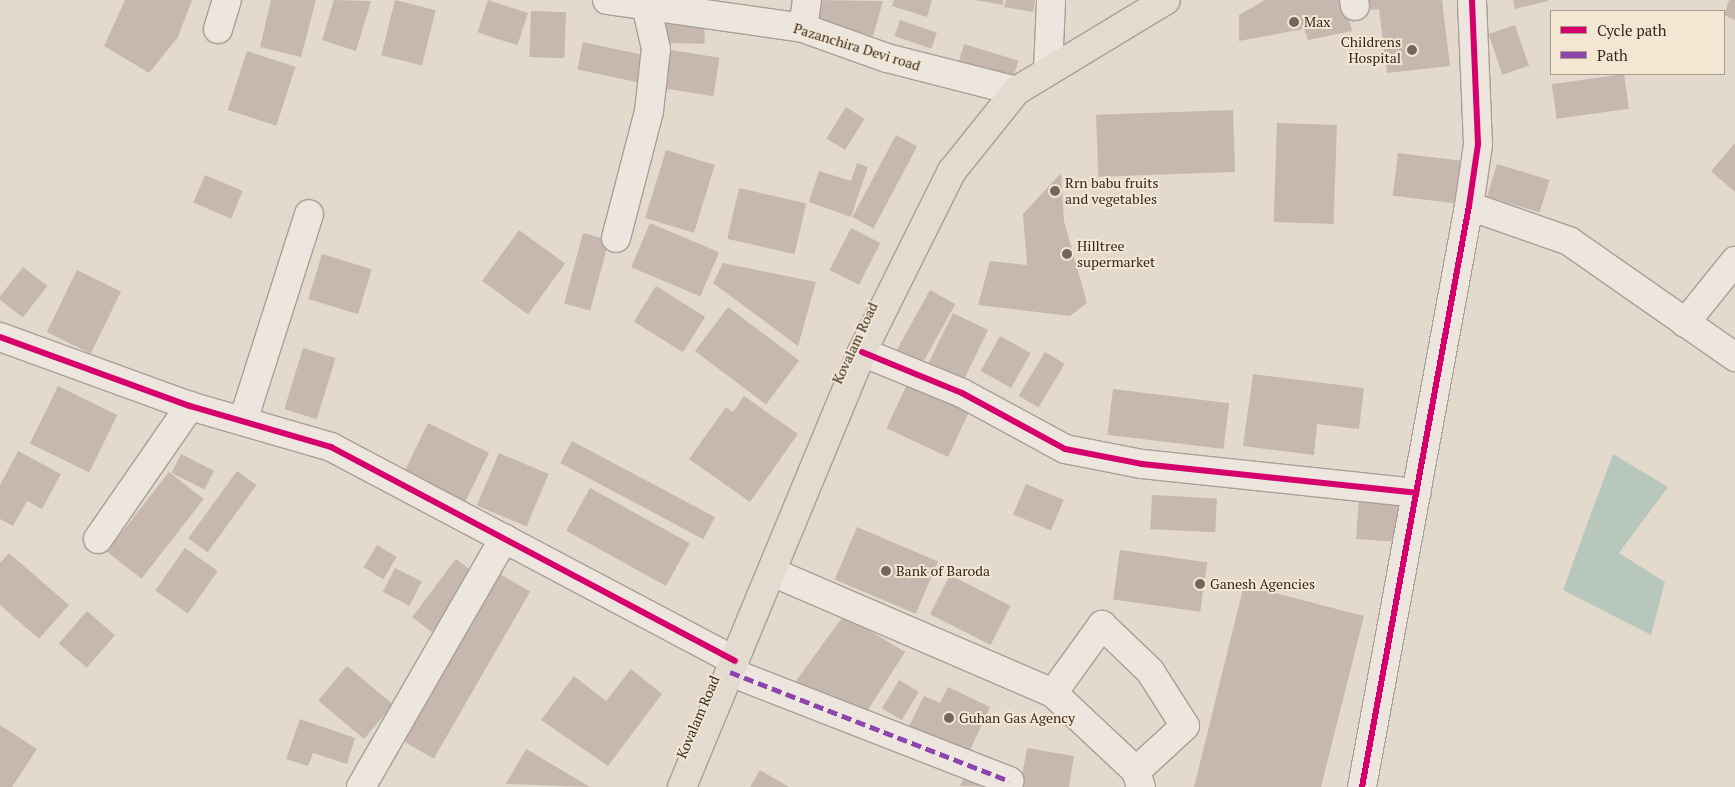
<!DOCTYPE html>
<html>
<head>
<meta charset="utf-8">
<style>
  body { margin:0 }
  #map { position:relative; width:1735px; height:787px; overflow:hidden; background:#e3dacd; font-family:"PT Serif",serif }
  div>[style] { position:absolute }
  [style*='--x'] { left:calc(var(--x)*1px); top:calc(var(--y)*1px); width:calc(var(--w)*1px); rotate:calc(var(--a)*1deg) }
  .water>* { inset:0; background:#b8c7bc }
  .building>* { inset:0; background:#c6b8ae; transform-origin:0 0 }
  .roads { filter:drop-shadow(1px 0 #a89f96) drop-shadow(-1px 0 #a89f96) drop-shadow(0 1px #a89f96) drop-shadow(0 -1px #a89f96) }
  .minor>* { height:28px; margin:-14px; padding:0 14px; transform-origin:14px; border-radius:14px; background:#ece6df }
  .major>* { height:28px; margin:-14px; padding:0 14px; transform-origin:14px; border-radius:14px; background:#e3dbd0 }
  .quiet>* { height:5px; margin-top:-2.5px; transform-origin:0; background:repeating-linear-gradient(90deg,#8e44ad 0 10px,transparent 0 15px) }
  .cycleway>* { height:6px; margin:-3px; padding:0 3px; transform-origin:3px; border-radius:3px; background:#d6006c }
  .dots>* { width:14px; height:14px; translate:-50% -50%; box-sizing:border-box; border:2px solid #f3e7d4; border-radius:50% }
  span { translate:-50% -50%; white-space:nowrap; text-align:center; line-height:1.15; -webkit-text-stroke:4px #f3e7d4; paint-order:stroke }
  .poi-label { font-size:14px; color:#36281f }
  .left { translate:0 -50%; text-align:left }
  .right { translate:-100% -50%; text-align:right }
  .street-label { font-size:14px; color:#36281f }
  .legend { position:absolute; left:1550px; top:10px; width:175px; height:65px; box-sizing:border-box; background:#f3e7d4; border:1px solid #a79b8c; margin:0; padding:6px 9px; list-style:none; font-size:15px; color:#36281f }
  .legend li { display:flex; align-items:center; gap:10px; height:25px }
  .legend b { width:25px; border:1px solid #a79b8c }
</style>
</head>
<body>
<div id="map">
  <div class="water">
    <div style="clip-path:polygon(1613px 454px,1668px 487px,1619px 553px,1665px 582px,1651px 635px,1563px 590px)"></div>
  </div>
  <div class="building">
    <div style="clip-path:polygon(125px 0,192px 0,178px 37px,149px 73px,104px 46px)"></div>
    <div style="clip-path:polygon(271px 0,316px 0,301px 57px,260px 47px)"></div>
    <div style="clip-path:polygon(334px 0,371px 1px,356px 51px,322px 40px)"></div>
    <div style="left:395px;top:0;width:42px;height:57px;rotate:14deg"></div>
    <div style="left:488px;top:0;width:42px;height:34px;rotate:18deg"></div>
    <div style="clip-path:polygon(813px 0,883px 1px,873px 36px,809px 17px)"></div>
    <div style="clip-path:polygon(894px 0,932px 0,927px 17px,892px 6px)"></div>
    <div style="clip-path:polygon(975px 0,1003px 0,1003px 5px)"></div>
    <div style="clip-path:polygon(1006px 0,1035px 0,1033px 12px,1004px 7px)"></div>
    <div style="clip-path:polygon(1265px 0,1344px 0,1352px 31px,1308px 40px,1304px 29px,1239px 41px,1239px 15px)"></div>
    <div style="clip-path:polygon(1369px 0,1442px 0,1450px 66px,1387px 73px,1379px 9px,1371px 10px)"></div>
    <div style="clip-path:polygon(1513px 0,1548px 0,1548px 1px,1515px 9px)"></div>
    <div style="clip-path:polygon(1729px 0,1735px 0,1735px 20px,1724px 15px)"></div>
    <div style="left:531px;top:11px;width:35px;height:46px;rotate:2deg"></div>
    <div style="left:661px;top:18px;width:44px;height:25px;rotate:1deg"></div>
    <div style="left:900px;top:20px;width:39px;height:17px;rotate:19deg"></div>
    <div style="left:1515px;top:25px;width:43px;height:28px;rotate:71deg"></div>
    <div style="left:583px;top:42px;width:68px;height:28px;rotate:12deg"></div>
    <div style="left:964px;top:44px;width:57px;height:20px;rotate:17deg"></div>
    <div style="left:671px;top:50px;width:49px;height:39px;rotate:9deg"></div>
    <div style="left:247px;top:51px;width:51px;height:62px;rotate:18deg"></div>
    <div style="left:1624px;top:74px;width:35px;height:73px;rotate:82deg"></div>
    <div style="left:846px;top:107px;width:22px;height:37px;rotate:32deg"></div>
    <div style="left:1233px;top:110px;width:62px;height:137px;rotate:88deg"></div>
    <div style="left:1277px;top:123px;width:60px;height:99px;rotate:2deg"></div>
    <div style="left:896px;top:135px;width:24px;height:93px;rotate:28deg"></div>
    <div style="clip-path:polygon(1735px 143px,1735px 192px,1711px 171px)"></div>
    <div style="left:666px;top:150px;width:51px;height:71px;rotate:17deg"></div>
    <div style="left:1398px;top:153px;width:64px;height:43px;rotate:7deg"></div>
    <div style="clip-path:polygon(857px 163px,868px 167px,851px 217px,809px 202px,819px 171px,851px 181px)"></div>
    <div style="left:1497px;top:164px;width:55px;height:34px;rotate:17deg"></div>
    <div style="clip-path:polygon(1061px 173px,1064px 221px,1087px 303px,1070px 316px,978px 305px,990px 261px,1027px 265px,1023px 214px)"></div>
    <div style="left:205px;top:175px;width:41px;height:30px;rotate:23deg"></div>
    <div style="left:739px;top:188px;width:69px;height:52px;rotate:13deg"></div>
    <div style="left:650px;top:223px;width:75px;height:48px;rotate:23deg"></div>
    <div style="left:851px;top:228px;width:33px;height:47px;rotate:27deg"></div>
    <div style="left:519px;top:230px;width:57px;height:63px;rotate:36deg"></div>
    <div style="left:583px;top:233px;width:27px;height:73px;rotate:15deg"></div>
    <div style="left:322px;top:254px;width:52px;height:47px;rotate:17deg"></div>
    <div style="clip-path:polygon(723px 263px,816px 282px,798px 346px,713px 283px)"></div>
    <div style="left:23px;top:267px;width:31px;height:40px;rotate:38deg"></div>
    <div style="left:77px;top:270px;width:49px;height:69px;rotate:26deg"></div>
    <div style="left:656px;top:286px;width:58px;height:42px;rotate:32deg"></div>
    <div style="left:930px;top:290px;width:29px;height:78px;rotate:29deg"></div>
    <div style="left:728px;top:307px;width:89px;height:55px;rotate:37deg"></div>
    <div style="left:953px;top:313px;width:39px;height:61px;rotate:26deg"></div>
    <div style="left:1000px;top:336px;width:35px;height:40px;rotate:29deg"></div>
    <div style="left:303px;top:348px;width:34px;height:64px;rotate:17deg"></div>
    <div style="left:1045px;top:352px;width:23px;height:51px;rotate:31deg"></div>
    <div style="clip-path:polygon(1253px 374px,1364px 388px,1359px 429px,1317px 424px,1314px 455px,1243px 446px)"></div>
    <div style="left:908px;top:382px;width:68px;height:51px;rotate:25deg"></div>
    <div style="left:58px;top:386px;width:66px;height:64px;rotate:26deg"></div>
    <div style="left:1113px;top:389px;width:117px;height:46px;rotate:7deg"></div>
    <div style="clip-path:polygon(744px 396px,798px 434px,750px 502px,689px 459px,726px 407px,733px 412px)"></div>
    <div style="left:428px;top:423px;width:68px;height:57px;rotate:26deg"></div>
    <div style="left:572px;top:441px;width:162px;height:25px;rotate:28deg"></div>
    <div style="clip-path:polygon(18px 451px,61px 474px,42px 509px,27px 501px,13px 526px,0 519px,0 485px)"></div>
    <div style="left:499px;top:453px;width:54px;height:57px;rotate:23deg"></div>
    <div style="left:181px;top:454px;width:37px;height:21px;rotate:27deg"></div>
    <div style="left:237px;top:471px;width:24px;height:83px;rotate:36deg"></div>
    <div style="left:169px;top:472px;width:44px;height:101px;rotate:38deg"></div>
    <div style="left:1026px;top:484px;width:41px;height:33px;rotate:23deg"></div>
    <div style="left:590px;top:488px;width:114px;height:49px;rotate:29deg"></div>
    <div style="left:1152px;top:495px;width:65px;height:34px;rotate:3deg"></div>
    <div style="left:1359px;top:496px;width:40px;height:43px;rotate:4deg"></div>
    <div style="left:857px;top:527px;width:88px;height:57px;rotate:23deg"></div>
    <div style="left:377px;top:545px;width:23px;height:26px;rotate:31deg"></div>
    <div style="left:185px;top:548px;width:40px;height:52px;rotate:35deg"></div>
    <div style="left:1120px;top:550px;width:88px;height:50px;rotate:8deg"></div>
    <div style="clip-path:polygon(9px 553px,69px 605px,39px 639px,0 605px,0 563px)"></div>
    <div style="left:456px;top:559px;width:30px;height:73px;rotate:37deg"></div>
    <div style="left:395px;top:568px;width:30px;height:27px;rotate:27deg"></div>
    <div style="left:493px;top:570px;width:43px;height:193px;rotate:30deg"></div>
    <div style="left:950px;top:575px;width:68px;height:44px;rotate:27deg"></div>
    <div style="clip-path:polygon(1244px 585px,1364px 616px,1321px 787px,1194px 787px)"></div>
    <div style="left:87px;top:611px;width:37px;height:43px;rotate:41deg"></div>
    <div style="clip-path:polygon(844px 615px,905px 652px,864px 716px,793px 685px)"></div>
    <div style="left:347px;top:666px;width:60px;height:45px;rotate:40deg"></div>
    <div style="clip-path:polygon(631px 669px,662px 694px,608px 766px,541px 720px,574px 676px,606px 701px)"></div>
    <div style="left:899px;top:680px;width:23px;height:33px;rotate:31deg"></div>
    <div style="clip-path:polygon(948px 687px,990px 707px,967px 757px,908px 728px,924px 696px,940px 703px)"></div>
    <div style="clip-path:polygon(300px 719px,355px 738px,347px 764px,313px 753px,308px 766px,286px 759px)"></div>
    <div style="clip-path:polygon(0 725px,37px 749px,12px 787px,0 787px)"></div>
    <div style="clip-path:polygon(1027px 748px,1074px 756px,1069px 787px,1020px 787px)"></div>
    <div style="clip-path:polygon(526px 749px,590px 787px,506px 784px)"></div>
    <div style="clip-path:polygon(969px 768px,1008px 787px,960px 786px)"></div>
    <div style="clip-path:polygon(760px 770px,789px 787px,750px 787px)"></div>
  </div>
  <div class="roads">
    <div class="minor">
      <div style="--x:607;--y:0;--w:198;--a:8.1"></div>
      <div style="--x:803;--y:28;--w:89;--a:19.7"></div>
      <div style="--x:887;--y:58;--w:133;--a:14.3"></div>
      <div style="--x:1354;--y:0;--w:6;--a:81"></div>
      <div style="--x:803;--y:28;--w:28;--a:-82"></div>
      <div style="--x:218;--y:29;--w:30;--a:-73"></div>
      <div style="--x:1048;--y:70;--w:70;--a:-87.5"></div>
      <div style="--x:1469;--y:206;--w:106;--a:19.3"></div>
      <div style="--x:1569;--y:241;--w:203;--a:34.9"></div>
      <div style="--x:616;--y:238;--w:131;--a:-75.4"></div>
      <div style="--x:649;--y:111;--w:62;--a:-83.6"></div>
      <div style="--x:656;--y:49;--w:45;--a:-102.8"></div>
      <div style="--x:1685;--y:323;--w:80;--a:-51.1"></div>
      <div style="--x:0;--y:337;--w:202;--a:20"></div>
      <div style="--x:190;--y:406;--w:147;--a:16.2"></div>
      <div style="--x:331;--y:447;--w:457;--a:27.9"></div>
      <div style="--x:862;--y:352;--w:108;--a:22.3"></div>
      <div style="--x:962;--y:393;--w:117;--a:28.5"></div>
      <div style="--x:1065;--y:449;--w:78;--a:11"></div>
      <div style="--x:1142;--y:464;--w:276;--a:6"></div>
      <div style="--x:243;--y:421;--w:217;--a:-72.3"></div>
      <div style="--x:98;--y:539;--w:162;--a:-55.3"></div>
      <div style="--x:772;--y:572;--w:306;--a:23.3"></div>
      <div style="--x:1053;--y:693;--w:114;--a:43.2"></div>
      <div style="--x:1136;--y:771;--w:17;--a:73"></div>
      <div style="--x:730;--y:672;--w:300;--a:21.3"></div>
      <div style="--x:1053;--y:693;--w:84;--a:-54.2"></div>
      <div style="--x:1102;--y:625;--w:66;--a:43.8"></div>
      <div style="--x:1150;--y:671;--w:65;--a:57.5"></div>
      <div style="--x:1185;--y:726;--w:67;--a:137.4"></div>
      <div style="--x:361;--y:787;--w:287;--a:-60.1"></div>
      <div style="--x:1362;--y:787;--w:591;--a:-79.57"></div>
      <div style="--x:1469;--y:206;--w:63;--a:-81.7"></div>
      <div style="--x:1478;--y:144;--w:144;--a:-92.4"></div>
    </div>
    <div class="major">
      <div style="--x:682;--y:787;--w:471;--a:-67.5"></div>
      <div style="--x:862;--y:352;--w:202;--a:-63.6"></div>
      <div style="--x:952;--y:171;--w:102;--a:-51.3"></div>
      <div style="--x:1016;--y:91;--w:175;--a:-31.2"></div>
    </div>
  </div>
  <div class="quiet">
    <div style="--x:730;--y:672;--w:300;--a:21.3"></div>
  </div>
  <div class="cycleway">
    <div style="--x:0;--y:337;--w:202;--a:20"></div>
    <div style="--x:190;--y:406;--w:147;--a:16.2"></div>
    <div style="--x:331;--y:447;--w:457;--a:27.9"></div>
    <div style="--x:862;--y:352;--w:108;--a:22.3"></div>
    <div style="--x:962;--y:393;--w:117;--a:28.5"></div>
    <div style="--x:1065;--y:449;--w:78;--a:11"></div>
    <div style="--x:1142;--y:464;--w:276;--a:6"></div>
    <div style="--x:1362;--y:787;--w:591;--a:-79.57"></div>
    <div style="--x:1469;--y:206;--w:63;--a:-81.7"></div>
    <div style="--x:1478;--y:144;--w:144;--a:-92.4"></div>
  </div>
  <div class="dots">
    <div style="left:1294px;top:22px;background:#73665c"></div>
    <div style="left:1412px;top:50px;background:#73665c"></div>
    <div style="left:1055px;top:191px;background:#73665c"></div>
    <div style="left:1067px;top:254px;background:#73665c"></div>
    <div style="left:886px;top:571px;background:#73665c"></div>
    <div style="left:1200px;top:584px;background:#73665c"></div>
    <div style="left:949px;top:718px;background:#73665c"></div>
  </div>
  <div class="poi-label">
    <span class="left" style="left:1304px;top:22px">Max</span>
    <span class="right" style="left:1401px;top:50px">Childrens<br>Hospital</span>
    <span class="left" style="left:1065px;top:191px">Rrn babu fruits<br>and vegetables</span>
    <span class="left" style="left:1077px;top:254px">Hilltree<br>supermarket</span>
    <span class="left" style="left:896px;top:571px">Bank of Baroda</span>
    <span class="left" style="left:1210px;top:584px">Ganesh Agencies</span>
    <span class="left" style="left:959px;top:718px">Guhan Gas Agency</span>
  </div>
  <div class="street-label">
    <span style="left:857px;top:47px;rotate:17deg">Pazanchira Devi road</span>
    <span style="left:855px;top:343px;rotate:-65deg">Kovalam Road</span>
    <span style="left:698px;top:717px;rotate:-67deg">Kovalam Road</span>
  </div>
  <ul class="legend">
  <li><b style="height:6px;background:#d6006c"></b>Cycle path</li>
  <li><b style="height:6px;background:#8e44ad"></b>Path</li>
  </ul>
</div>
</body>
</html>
